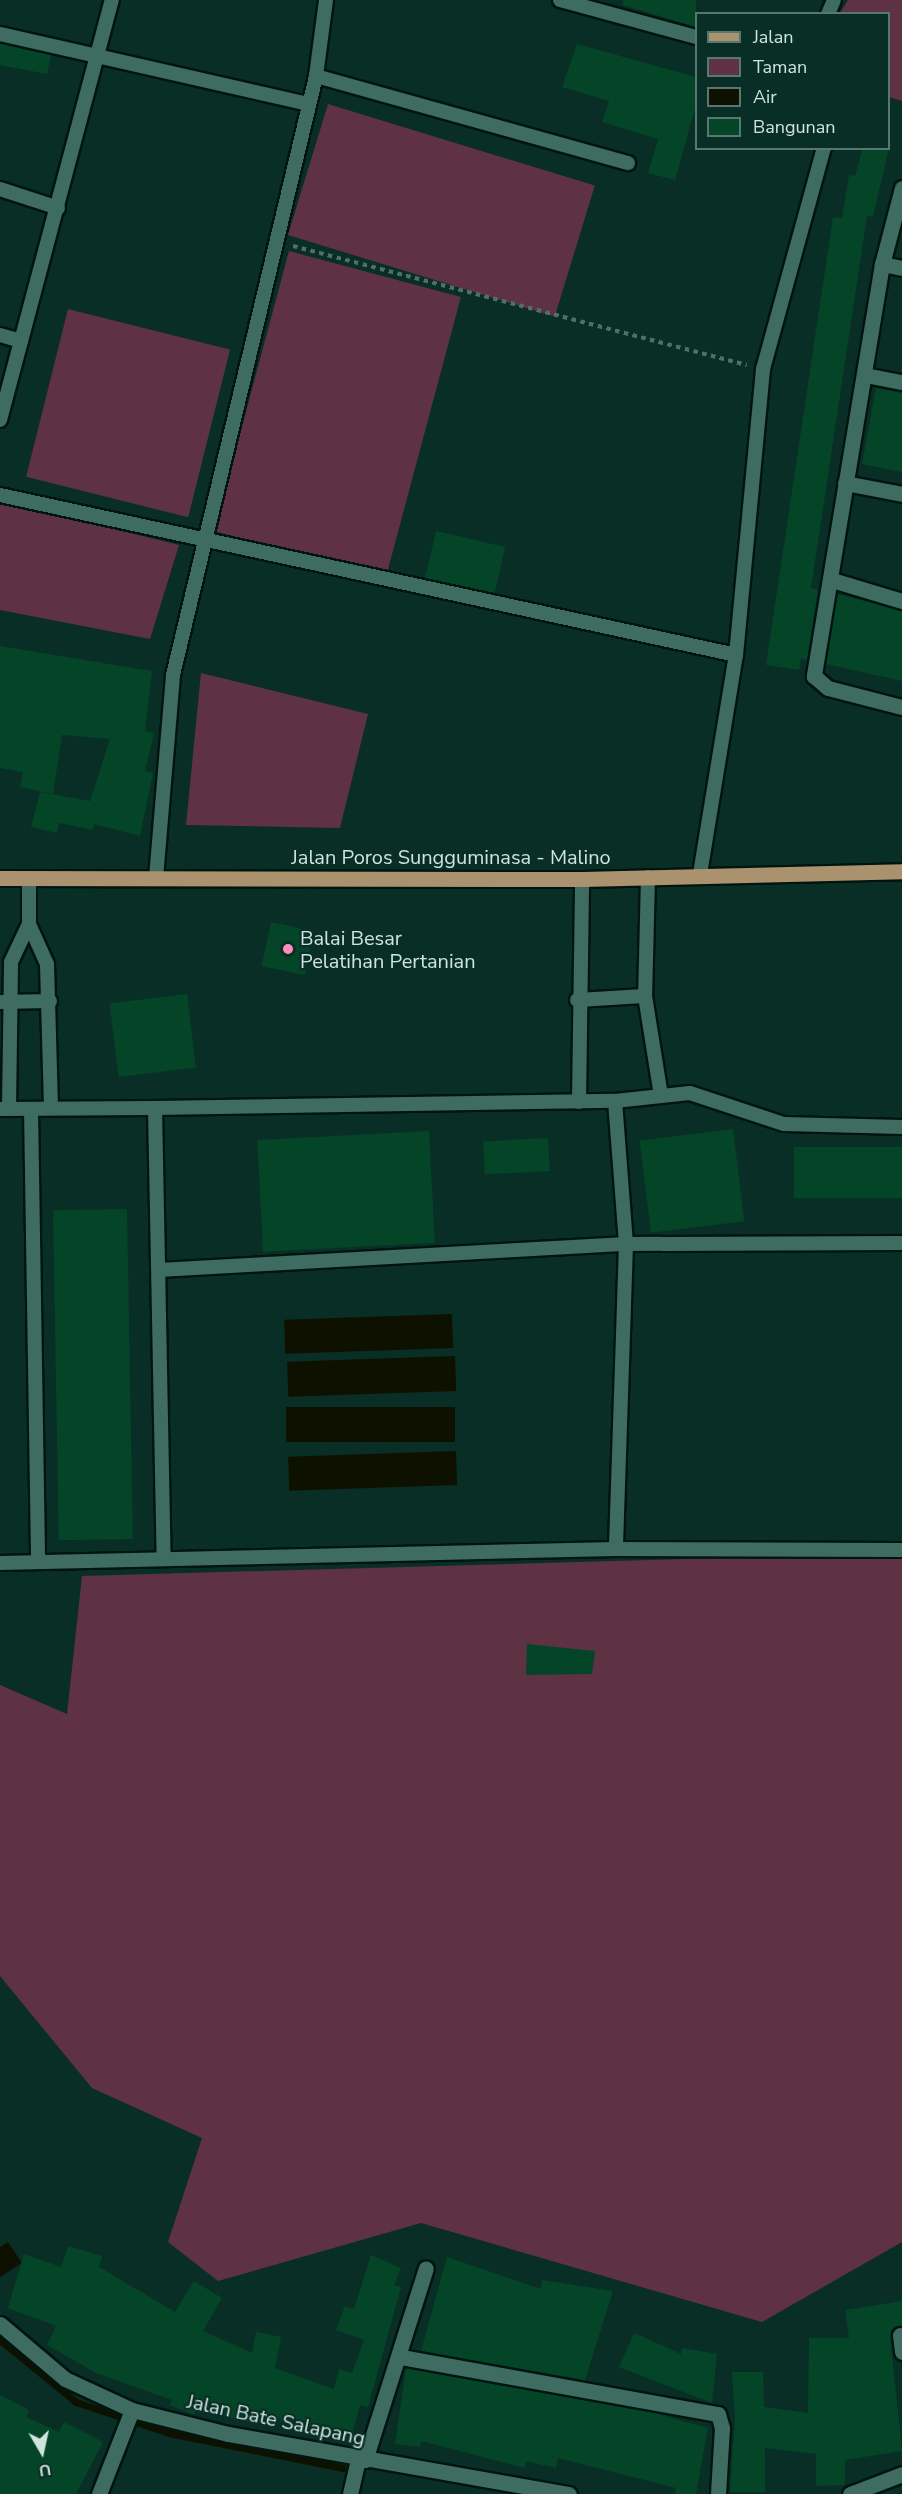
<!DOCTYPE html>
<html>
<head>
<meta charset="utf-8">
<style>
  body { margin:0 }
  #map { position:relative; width:902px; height:2494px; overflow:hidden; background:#092e26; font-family:"Nunito Sans",sans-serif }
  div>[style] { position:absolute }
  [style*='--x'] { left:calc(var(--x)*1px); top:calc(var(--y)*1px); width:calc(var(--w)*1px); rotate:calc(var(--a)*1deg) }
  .green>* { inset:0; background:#5f3243; transform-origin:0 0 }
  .water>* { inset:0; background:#0f1100; transform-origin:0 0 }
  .stream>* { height:7px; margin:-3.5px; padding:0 3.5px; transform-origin:3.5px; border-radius:3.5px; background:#0f1100 }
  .building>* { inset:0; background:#054527; transform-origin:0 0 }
  .path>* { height:4px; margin-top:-2px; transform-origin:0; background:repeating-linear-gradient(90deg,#4f7068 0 4.5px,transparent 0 9px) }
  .roads { filter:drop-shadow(2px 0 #001510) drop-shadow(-2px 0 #001510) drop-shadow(0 2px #001510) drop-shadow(0 -2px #001510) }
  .lane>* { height:14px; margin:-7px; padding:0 7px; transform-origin:7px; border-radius:7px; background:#3e6c61 }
  .street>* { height:15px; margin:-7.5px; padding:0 7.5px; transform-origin:7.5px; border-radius:7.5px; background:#3e6c61 }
  .primary>* { height:15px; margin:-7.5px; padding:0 7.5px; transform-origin:7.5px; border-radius:7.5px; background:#ab926e }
  .dots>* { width:16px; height:16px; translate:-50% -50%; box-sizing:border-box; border:3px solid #092e26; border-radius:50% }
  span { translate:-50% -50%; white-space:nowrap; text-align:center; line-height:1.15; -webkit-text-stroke:4.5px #092e26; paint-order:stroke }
  .street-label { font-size:20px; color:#cde5de }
  .poi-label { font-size:20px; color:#cde5de }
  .left { translate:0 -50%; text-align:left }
  .legend { position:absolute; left:695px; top:12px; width:195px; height:138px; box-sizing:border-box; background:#092e26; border:2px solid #577770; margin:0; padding:8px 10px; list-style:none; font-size:18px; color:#cde5de }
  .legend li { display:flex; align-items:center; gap:12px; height:30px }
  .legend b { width:30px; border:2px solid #577770 }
  .north { position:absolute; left:12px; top:2422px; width:60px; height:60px; -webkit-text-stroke:4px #092e26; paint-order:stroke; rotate:171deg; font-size:16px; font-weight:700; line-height:24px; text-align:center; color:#cde5de }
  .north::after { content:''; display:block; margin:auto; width:21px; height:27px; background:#cde5de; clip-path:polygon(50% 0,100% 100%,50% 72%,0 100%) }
</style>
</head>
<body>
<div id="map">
  <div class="green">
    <div style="clip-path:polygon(848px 0,902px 0,902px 101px,889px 97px,888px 14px,840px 13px)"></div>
    <div style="left:328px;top:104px;width:279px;height:137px;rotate:17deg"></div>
    <div style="left:289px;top:251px;width:178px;height:290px;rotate:15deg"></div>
    <div style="left:68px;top:309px;width:167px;height:173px;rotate:14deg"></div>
    <div style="clip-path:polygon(0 501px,179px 545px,150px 639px,0 610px)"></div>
    <div style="clip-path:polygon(201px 673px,368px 714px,340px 828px,186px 825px)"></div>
    <div style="clip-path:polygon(902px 1553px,902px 2242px,762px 2322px,421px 2223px,218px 2281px,168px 2242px,202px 2138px,92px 2088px,0 1976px,0 1685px,67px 1714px,82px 1576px)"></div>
  </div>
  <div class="water">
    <div style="left:452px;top:1314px;width:34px;height:168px;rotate:88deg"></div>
    <div style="left:455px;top:1356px;width:35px;height:168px;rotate:88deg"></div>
    <div style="left:455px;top:1407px;width:35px;height:169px;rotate:90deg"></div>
    <div style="left:456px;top:1451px;width:34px;height:168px;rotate:88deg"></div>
    <div style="clip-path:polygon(8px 2242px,22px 2263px,0 2277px,0 2247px)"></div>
  </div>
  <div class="stream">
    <div style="--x:0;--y:2340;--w:98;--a:39.2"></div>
    <div style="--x:76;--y:2402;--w:98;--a:18.4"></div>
    <div style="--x:169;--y:2433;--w:177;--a:11.4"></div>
  </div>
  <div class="building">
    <div style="clip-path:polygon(623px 0,696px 0,696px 27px,623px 5px)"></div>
    <div style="clip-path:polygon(0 43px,51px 55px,47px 74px,0 65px)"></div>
    <div style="clip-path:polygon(577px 44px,696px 77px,696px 105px,675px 180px,648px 173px,658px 139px,602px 122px,609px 101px,562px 87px)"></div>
    <div style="clip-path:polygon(863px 148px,889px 148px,873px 217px,867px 216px,811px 588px,818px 590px,807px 660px,801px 658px,799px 670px,766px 665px,833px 217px,842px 218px,849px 175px,855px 176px)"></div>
    <div style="clip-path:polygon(876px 388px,902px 393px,902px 472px,862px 464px)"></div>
    <div style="left:436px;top:531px;width:71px;height:49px;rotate:13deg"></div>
    <div style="clip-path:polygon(837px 594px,902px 610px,902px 681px,826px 664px)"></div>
    <div style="clip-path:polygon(0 646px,152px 671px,145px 731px,154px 733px,145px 771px,153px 773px,140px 836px,94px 824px,93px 830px,59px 823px,57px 833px,31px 827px,40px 792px,90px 801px,110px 739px,62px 735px,53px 794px,20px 787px,23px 772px,0 768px)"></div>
    <div style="left:271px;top:922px;width:44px;height:45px;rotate:12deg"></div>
    <div style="left:187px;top:994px;width:74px;height:78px;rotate:83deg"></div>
    <div style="left:733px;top:1129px;width:93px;height:94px;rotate:83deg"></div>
    <div style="left:429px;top:1131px;width:112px;height:172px;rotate:87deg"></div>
    <div style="left:548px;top:1138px;width:33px;height:65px;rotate:87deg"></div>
    <div style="left:902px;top:1147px;width:51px;height:108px;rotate:90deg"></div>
    <div style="left:127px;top:1209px;width:330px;height:74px;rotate:89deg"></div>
    <div style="clip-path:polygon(527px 1644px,595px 1651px,592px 1674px,526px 1675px)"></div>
    <div style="clip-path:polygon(68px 2246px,102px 2256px,99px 2267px,175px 2312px,194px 2281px,222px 2298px,203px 2331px,252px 2353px,256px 2332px,281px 2337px,275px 2368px,334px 2389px,339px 2369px,352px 2373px,364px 2340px,336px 2330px,345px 2306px,354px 2309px,371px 2255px,401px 2268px,394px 2285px,401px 2287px,368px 2407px,360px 2405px,350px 2441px,255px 2414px,252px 2423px,196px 2409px,194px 2415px,170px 2405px,172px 2400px,96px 2373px,47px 2345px,56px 2326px,8px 2308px,24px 2254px,61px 2267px)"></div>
    <div style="clip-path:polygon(447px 2257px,541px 2289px,542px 2280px,613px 2291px,585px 2380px,421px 2351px)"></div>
    <div style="clip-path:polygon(902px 2301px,902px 2326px,891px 2330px,890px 2336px,902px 2451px,845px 2460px,845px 2485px,816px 2486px,816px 2454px,765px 2448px,765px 2492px,730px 2492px,735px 2417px,732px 2372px,763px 2372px,764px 2407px,808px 2413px,809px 2338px,849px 2338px,845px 2310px)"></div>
    <div style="clip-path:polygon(634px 2333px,681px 2354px,682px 2348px,717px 2354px,712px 2403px,619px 2367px)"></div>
    <div style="clip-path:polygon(406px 2368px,647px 2411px,708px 2428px,696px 2494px,675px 2494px,676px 2488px,558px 2458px,556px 2468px,526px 2461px,525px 2468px,421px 2441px,420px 2447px,395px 2444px)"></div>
    <div style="clip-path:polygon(0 2395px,29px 2410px,26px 2417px,59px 2432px,64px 2422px,103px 2442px,76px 2494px,0 2494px)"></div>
  </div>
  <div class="path">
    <div style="--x:293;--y:246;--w:469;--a:14.7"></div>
  </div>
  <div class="roads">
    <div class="lane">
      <div style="--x:560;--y:0;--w:141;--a:15.2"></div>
      <div style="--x:828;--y:14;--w:15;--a:-67"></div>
      <div style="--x:0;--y:34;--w:317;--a:12.8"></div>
      <div style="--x:316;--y:76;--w:324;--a:15.6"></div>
      <div style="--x:0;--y:189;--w:61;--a:18.1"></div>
      <div style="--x:0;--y:335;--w:22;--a:16"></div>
      <div style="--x:0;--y:420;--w:435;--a:-75.1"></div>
      <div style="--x:0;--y:495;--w:753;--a:12.26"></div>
      <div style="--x:700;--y:874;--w:222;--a:-80.7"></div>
      <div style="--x:736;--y:655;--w:287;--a:-84.6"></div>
      <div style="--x:763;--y:369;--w:229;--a:-74.6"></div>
      <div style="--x:648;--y:877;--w:119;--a:91.4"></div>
      <div style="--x:645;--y:996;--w:101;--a:80.9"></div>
      <div style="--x:29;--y:878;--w:46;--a:90"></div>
      <div style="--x:29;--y:924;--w:44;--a:65.8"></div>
      <div style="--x:47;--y:964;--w:144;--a:88.4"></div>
      <div style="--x:156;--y:878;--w:204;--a:-85.2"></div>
      <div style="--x:173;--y:675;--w:616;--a:-76.57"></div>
      <div style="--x:316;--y:76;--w:77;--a:-82.5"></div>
      <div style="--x:577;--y:1000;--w:68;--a:-3.4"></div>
      <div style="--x:0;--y:1002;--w:50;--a:-1.1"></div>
      <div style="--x:615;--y:1101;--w:143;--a:85.6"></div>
      <div style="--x:626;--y:1244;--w:305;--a:91.9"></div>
      <div style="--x:579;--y:1102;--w:223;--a:-89.2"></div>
      <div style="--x:155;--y:1108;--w:460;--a:-0.9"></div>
      <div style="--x:615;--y:1101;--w:75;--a:-6.1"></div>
      <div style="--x:690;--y:1093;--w:99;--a:18.3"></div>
      <div style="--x:784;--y:1124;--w:118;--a:1.5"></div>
      <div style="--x:0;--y:1109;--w:155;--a:-0.4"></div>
      <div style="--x:155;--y:1108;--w:449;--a:88.9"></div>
      <div style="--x:9;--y:1109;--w:147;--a:-89.2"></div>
      <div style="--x:11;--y:962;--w:42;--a:-64.7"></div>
      <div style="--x:31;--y:1109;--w:451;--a:89.1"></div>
      <div style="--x:159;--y:1270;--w:468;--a:-3.2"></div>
      <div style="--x:626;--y:1244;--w:276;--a:-0.2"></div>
      <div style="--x:0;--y:1563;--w:616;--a:-1.3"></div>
      <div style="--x:616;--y:1549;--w:286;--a:0.2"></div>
    </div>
    <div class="street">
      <div style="--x:902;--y:188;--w:79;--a:104.7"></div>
      <div style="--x:882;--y:264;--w:418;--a:99.4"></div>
      <div style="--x:814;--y:676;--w:18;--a:41"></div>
      <div style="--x:828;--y:688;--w:76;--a:14.4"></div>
      <div style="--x:882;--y:264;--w:20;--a:11"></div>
      <div style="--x:865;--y:375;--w:38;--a:11"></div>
      <div style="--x:845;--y:483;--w:58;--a:10.9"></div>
      <div style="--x:832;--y:580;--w:73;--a:16.7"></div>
      <div style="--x:0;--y:2324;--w:85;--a:40.2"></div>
      <div style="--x:65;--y:2379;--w:74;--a:24.8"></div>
      <div style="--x:132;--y:2410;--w:99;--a:14"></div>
      <div style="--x:228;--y:2434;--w:346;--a:10"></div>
      <div style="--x:900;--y:2335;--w:17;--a:83"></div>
      <div style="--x:401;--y:2357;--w:322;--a:10.2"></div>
      <div style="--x:718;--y:2414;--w:15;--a:74"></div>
      <div style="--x:722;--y:2428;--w:66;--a:93.5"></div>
      <div style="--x:365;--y:2460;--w:201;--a:-72.4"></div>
      <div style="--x:99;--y:2494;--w:90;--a:-68.6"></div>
      <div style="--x:350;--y:2494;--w:36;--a:-77"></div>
      <div style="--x:850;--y:2494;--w:56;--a:-21"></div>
    </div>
    <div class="primary">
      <div style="--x:0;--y:878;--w:582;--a:0.1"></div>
      <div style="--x:582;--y:879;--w:320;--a:-1.4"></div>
    </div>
  </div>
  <div class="dots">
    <div style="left:288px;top:949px;background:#ff8eba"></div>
  </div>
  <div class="street-label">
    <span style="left:451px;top:857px">Jalan Poros Sungguminasa - Malino</span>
    <span style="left:276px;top:2420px;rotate:12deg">Jalan Bate Salapang</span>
  </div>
  <div class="poi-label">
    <span class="left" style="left:300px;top:950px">Balai Besar<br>Pelatihan Pertanian</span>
  </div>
  <ul class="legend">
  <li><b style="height:8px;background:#ab926e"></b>Jalan</li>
  <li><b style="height:16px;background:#5f3243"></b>Taman</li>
  <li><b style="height:16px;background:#0f1100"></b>Air</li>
  <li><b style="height:16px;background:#054527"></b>Bangunan</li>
  </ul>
  <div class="north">U</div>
</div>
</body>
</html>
